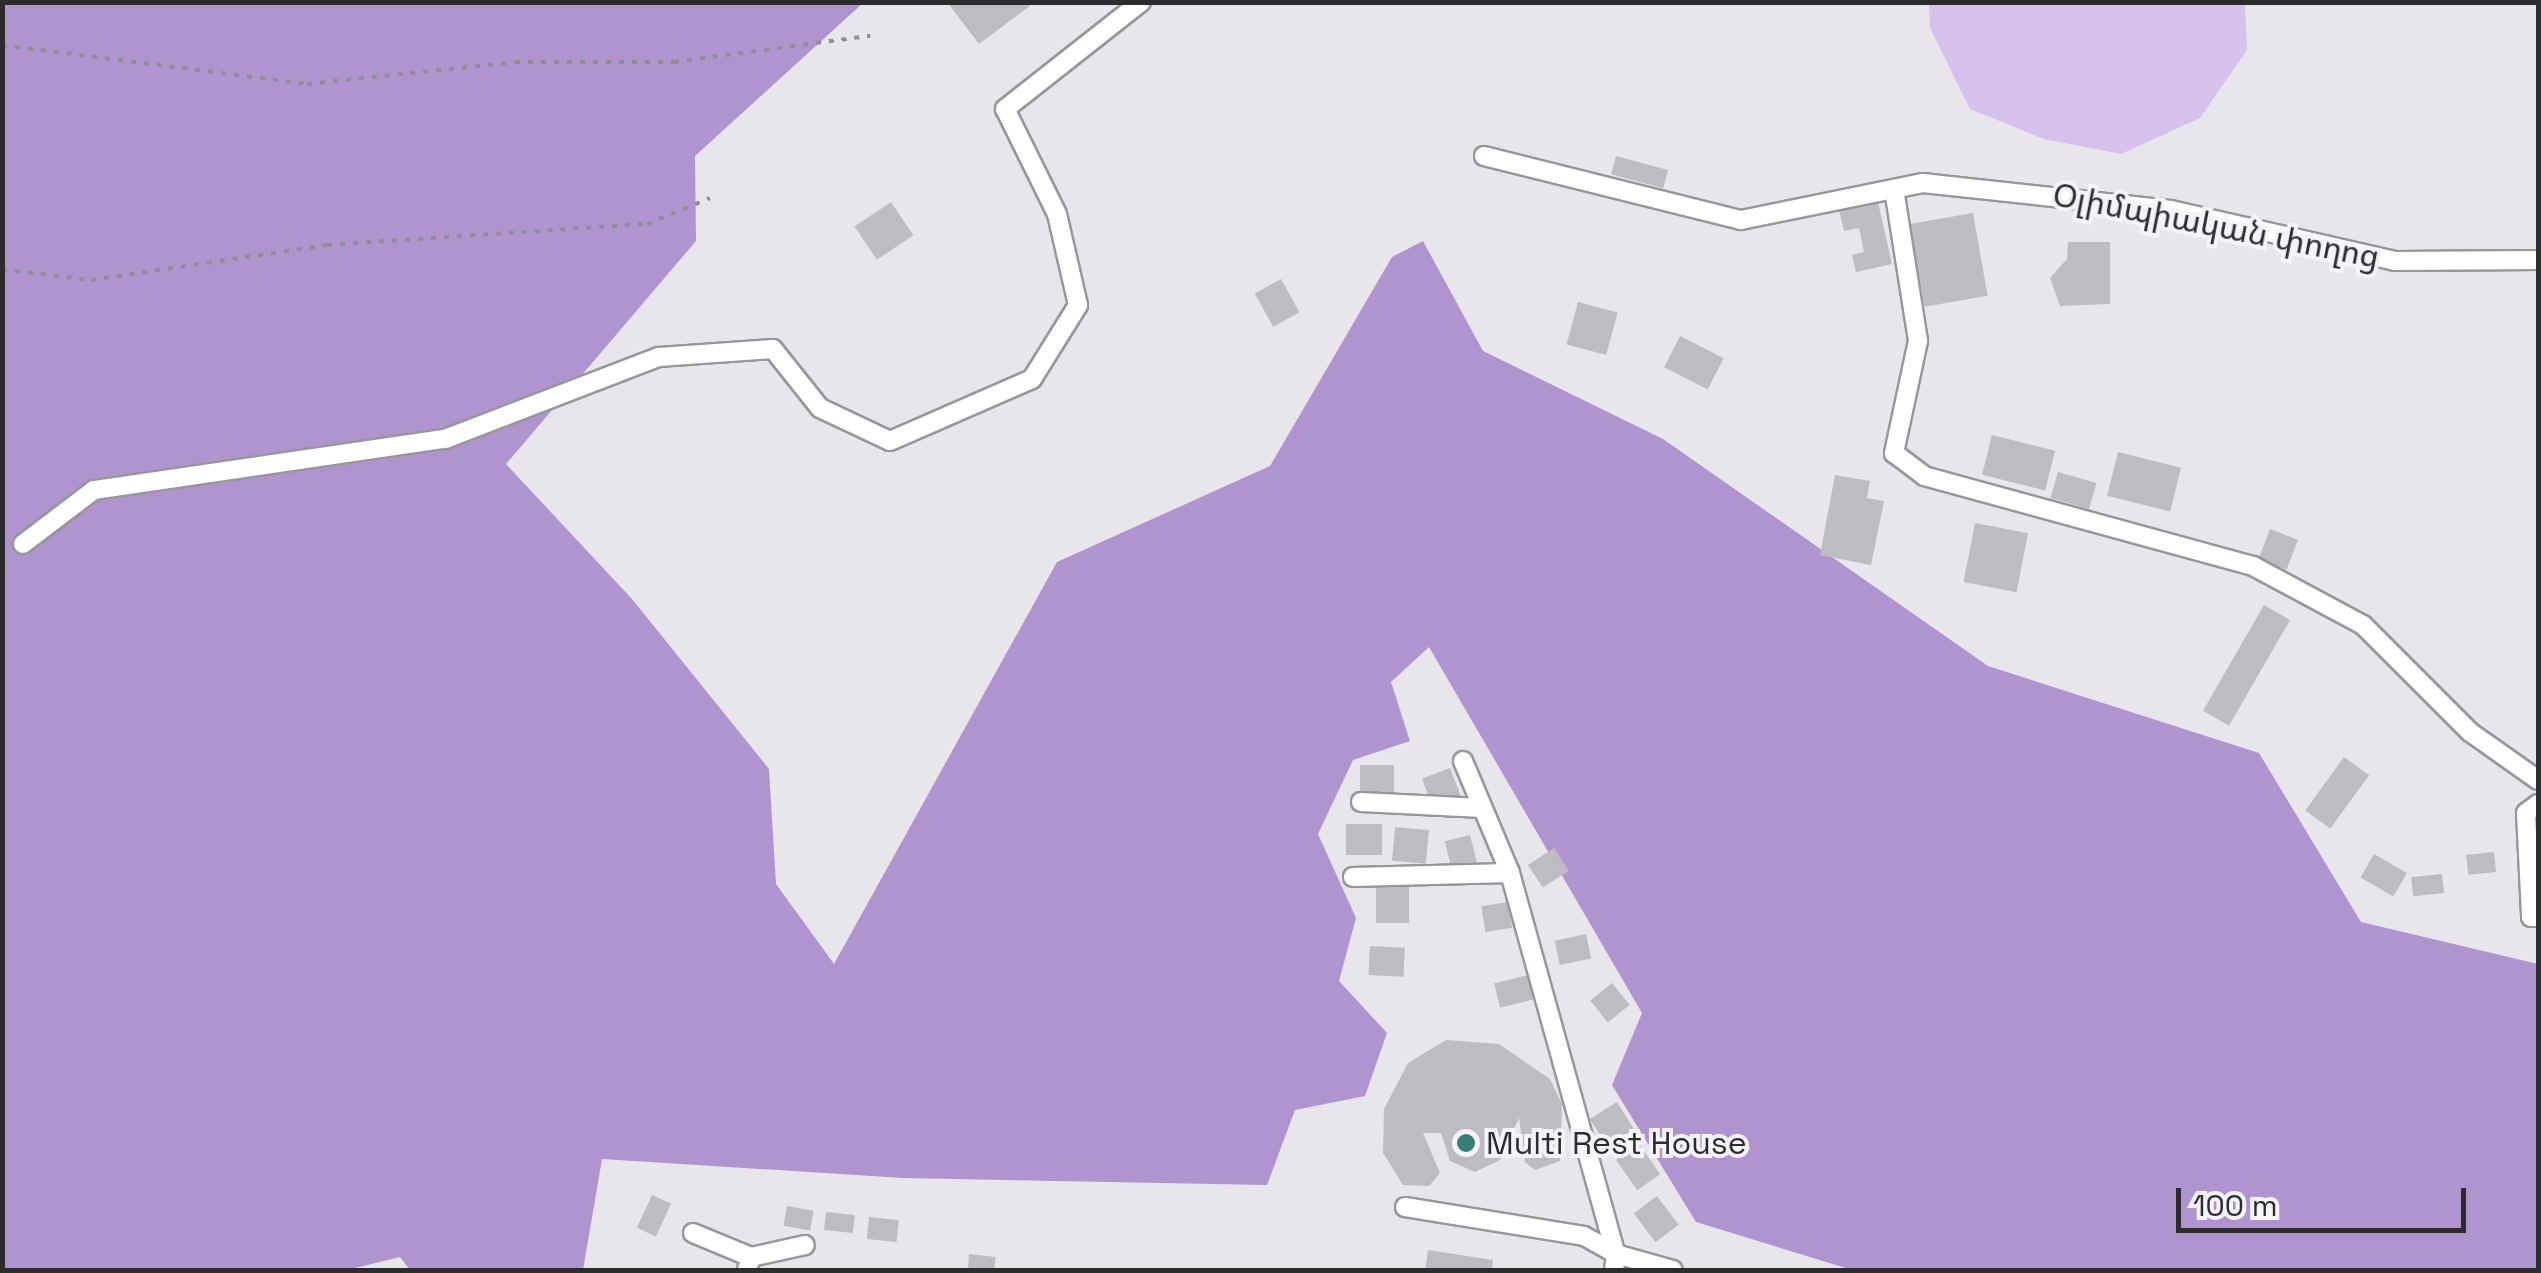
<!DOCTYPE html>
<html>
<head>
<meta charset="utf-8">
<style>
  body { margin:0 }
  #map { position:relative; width:2541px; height:1273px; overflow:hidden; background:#e8e5eb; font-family:"Space Grotesk","Noto Sans Armenian",sans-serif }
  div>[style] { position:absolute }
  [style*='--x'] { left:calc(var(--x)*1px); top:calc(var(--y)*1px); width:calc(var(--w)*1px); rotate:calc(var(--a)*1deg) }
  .green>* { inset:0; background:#d6c1ed }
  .forest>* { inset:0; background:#b094cf }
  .building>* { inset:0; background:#bebcc2; transform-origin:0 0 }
  .path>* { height:4px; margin-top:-2px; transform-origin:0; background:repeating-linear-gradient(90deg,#908e93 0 5px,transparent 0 13px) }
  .roads { filter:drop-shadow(2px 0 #98969c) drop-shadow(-2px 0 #98969c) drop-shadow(0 2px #98969c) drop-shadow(0 -2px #98969c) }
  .minor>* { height:18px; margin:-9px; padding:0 9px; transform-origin:9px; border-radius:9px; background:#fff }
  .dots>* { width:28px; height:28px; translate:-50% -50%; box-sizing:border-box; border:5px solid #f5f2f9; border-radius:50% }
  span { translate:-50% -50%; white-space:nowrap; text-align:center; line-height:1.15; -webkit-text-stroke:8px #f5f2f9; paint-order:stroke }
  .street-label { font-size:32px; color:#2c2b2e }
  .poi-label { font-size:32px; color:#2c2b2e }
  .left { translate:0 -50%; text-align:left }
  .frame { position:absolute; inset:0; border:5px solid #2c2b2e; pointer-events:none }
  .scale { position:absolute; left:2176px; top:1188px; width:290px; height:45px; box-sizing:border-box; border:5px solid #2c2b2e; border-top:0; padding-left:12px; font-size:30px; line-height:35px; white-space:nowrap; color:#2c2b2e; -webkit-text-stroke:8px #f5f2f9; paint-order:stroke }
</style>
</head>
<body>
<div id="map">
  <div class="green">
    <div style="clip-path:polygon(1929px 3px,2245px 3px,2247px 50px,2200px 118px,2121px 154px,2044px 139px,1970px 109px,1930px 28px)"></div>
  </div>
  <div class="forest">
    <div style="clip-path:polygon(2px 3px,863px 3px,695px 156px,696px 241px,506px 464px,632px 599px,769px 769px,776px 884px,834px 964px,1057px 562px,1270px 466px,1392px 257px,1423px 241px,1483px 351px,1663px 439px,1988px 666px,2259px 753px,2361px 922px,2538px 964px,2538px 1270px,1852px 1270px,1696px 1222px,1612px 1085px,1642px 1013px,1429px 647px,1391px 682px,1410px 741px,1353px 760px,1318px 834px,1356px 918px,1339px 981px,1387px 1033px,1365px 1096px,1295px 1110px,1267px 1185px,903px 1178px,602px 1159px,583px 1270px,410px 1270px,400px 1257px,347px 1270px,3px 1270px)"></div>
  </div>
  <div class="building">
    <div style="clip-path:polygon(947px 2px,1035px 2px,979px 44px)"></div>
    <div style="left:1616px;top:156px;width:54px;height:19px;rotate:15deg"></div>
    <div style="left:891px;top:202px;width:40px;height:44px;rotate:56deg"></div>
    <div style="clip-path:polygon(1878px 202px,1892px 264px,1856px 272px,1852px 255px,1864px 252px,1859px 228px,1844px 231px,1839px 210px)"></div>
    <div style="left:1973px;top:213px;width:84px;height:64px;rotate:80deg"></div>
    <div style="clip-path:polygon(2068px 242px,2110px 242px,2110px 304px,2060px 306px,2050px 278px,2067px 259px)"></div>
    <div style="left:1281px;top:279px;width:38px;height:30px;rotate:61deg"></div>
    <div style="left:1578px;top:302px;width:41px;height:44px;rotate:15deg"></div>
    <div style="left:1680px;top:336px;width:49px;height:35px;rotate:27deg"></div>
    <div style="left:1992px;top:435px;width:65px;height:41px;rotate:14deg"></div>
    <div style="left:2118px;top:452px;width:65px;height:45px;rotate:14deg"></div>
    <div style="left:2058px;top:472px;width:40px;height:27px;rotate:16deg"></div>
    <div style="clip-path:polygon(1835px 475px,1870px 481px,1867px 498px,1884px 501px,1871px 565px,1820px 555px)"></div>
    <div style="left:1975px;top:523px;width:54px;height:60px;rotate:11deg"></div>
    <div style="left:2270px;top:529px;width:30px;height:32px;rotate:21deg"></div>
    <div style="left:2264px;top:605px;width:30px;height:122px;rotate:30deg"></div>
    <div style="left:2344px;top:757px;width:31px;height:66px;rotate:36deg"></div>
    <div style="left:1394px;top:765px;width:33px;height:34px;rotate:90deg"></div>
    <div style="left:1450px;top:768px;width:31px;height:30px;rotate:69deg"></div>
    <div style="left:1346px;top:824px;width:36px;height:31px"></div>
    <div style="left:1395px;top:827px;width:34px;height:34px;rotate:5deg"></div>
    <div style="left:1470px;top:835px;width:33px;height:26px;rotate:76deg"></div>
    <div style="left:1554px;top:848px;width:27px;height:31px;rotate:57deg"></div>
    <div style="left:2494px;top:852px;width:20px;height:28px;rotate:84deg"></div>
    <div style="left:2374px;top:854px;width:38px;height:27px;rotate:30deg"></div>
    <div style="left:2442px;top:874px;width:19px;height:31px;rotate:84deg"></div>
    <div style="left:1376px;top:886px;width:33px;height:37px"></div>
    <div style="left:1508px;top:902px;width:26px;height:27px;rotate:81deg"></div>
    <div style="left:1586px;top:934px;width:25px;height:32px;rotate:78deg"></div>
    <div style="left:1370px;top:946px;width:35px;height:29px;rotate:3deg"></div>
    <div style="left:1528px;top:975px;width:25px;height:35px;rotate:76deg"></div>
    <div style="left:1612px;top:983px;width:28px;height:28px;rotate:51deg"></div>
    <div style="clip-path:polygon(1446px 1040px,1499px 1044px,1550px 1079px,1562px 1104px,1560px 1161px,1535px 1170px,1525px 1162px,1519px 1118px,1500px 1160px,1475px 1172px,1450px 1161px,1441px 1133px,1423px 1133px,1440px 1173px,1429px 1186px,1403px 1185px,1383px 1153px,1384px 1109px,1408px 1063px)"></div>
    <div style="left:1617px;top:1102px;width:32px;height:32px;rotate:58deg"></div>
    <div style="left:1639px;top:1144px;width:37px;height:28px;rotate:55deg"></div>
    <div style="left:652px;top:1195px;width:21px;height:36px;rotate:25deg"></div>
    <div style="left:1657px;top:1196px;width:36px;height:29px;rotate:53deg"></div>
    <div style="left:787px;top:1206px;width:27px;height:20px;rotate:10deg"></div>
    <div style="left:826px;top:1212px;width:29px;height:18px;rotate:6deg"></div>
    <div style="left:869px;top:1217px;width:30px;height:22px;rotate:6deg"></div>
    <div style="clip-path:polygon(1428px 1250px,1493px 1260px,1492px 1270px,1425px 1270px)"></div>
    <div style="clip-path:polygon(969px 1254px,996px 1257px,994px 1270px,968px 1270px)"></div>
  </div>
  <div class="path">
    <div style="--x:2;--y:45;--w:307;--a:7.3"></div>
    <div style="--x:307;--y:84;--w:209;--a:-6"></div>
    <div style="--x:515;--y:62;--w:159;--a:0"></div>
    <div style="--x:674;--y:62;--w:198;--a:-7.6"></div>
    <div style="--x:2;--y:269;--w:90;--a:7"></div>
    <div style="--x:91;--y:280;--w:239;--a:-8.4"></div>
    <div style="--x:327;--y:245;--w:321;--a:-3.8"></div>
    <div style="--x:647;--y:224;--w:68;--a:-22.4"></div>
  </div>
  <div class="roads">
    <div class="minor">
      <div style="--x:1484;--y:156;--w:265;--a:14"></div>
      <div style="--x:1741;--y:220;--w:186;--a:-11.5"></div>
      <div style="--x:1923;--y:183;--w:249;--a:6.2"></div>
      <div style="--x:2171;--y:210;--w:230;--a:12.8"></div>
      <div style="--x:2395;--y:261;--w:143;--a:-0.4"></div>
      <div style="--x:1894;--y:189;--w:154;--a:81"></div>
      <div style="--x:1918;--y:341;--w:115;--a:102.1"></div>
      <div style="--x:1894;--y:453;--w:38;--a:37"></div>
      <div style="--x:1924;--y:476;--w:341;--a:15.3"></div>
      <div style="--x:2253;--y:566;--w:125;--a:28.2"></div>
      <div style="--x:2363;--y:625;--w:151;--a:45"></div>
      <div style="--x:2470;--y:732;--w:83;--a:35.2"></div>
      <div style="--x:23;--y:544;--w:89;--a:-37.3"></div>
      <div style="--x:94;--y:490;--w:355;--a:-8.3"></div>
      <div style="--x:445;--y:439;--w:229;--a:-21"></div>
      <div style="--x:659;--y:357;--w:114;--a:-4"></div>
      <div style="--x:773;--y:349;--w:75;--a:51.5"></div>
      <div style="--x:820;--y:408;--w:77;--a:25.2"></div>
      <div style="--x:890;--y:441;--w:155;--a:-23.6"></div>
      <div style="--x:1032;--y:379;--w:87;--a:-58.1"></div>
      <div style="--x:1078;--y:305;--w:93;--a:-103"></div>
      <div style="--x:1057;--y:214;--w:117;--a:-116.3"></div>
      <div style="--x:1005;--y:109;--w:173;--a:-38.2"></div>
      <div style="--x:1463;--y:761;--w:121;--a:67.2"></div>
      <div style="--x:1510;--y:873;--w:395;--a:74.5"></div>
      <div style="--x:1616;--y:1254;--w:59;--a:15.7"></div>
      <div style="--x:1361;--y:802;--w:121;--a:2.8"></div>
      <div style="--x:2538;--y:804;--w:15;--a:143"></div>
      <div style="--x:2526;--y:813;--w:104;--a:87.2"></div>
      <div style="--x:2531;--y:917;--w:7;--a:0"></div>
      <div style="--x:1353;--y:877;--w:157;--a:-1.5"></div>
      <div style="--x:1405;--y:1207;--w:181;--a:9.2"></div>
      <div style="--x:1584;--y:1236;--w:37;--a:29"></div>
      <div style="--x:1616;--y:1254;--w:16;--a:97"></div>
      <div style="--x:693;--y:1233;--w:63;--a:22.5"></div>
      <div style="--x:747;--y:1270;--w:14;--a:-73"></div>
      <div style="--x:751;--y:1257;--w:55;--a:-12.5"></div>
    </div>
  </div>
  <div class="dots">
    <div style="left:1466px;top:1143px;background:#387e75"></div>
  </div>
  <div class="street-label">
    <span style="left:2216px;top:226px;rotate:11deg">Օլիմպիական փողոց</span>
  </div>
  <div class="poi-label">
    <span class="left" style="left:1486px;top:1143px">Multi Rest House</span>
  </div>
  <div class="frame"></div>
  <div class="scale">100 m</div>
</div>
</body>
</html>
